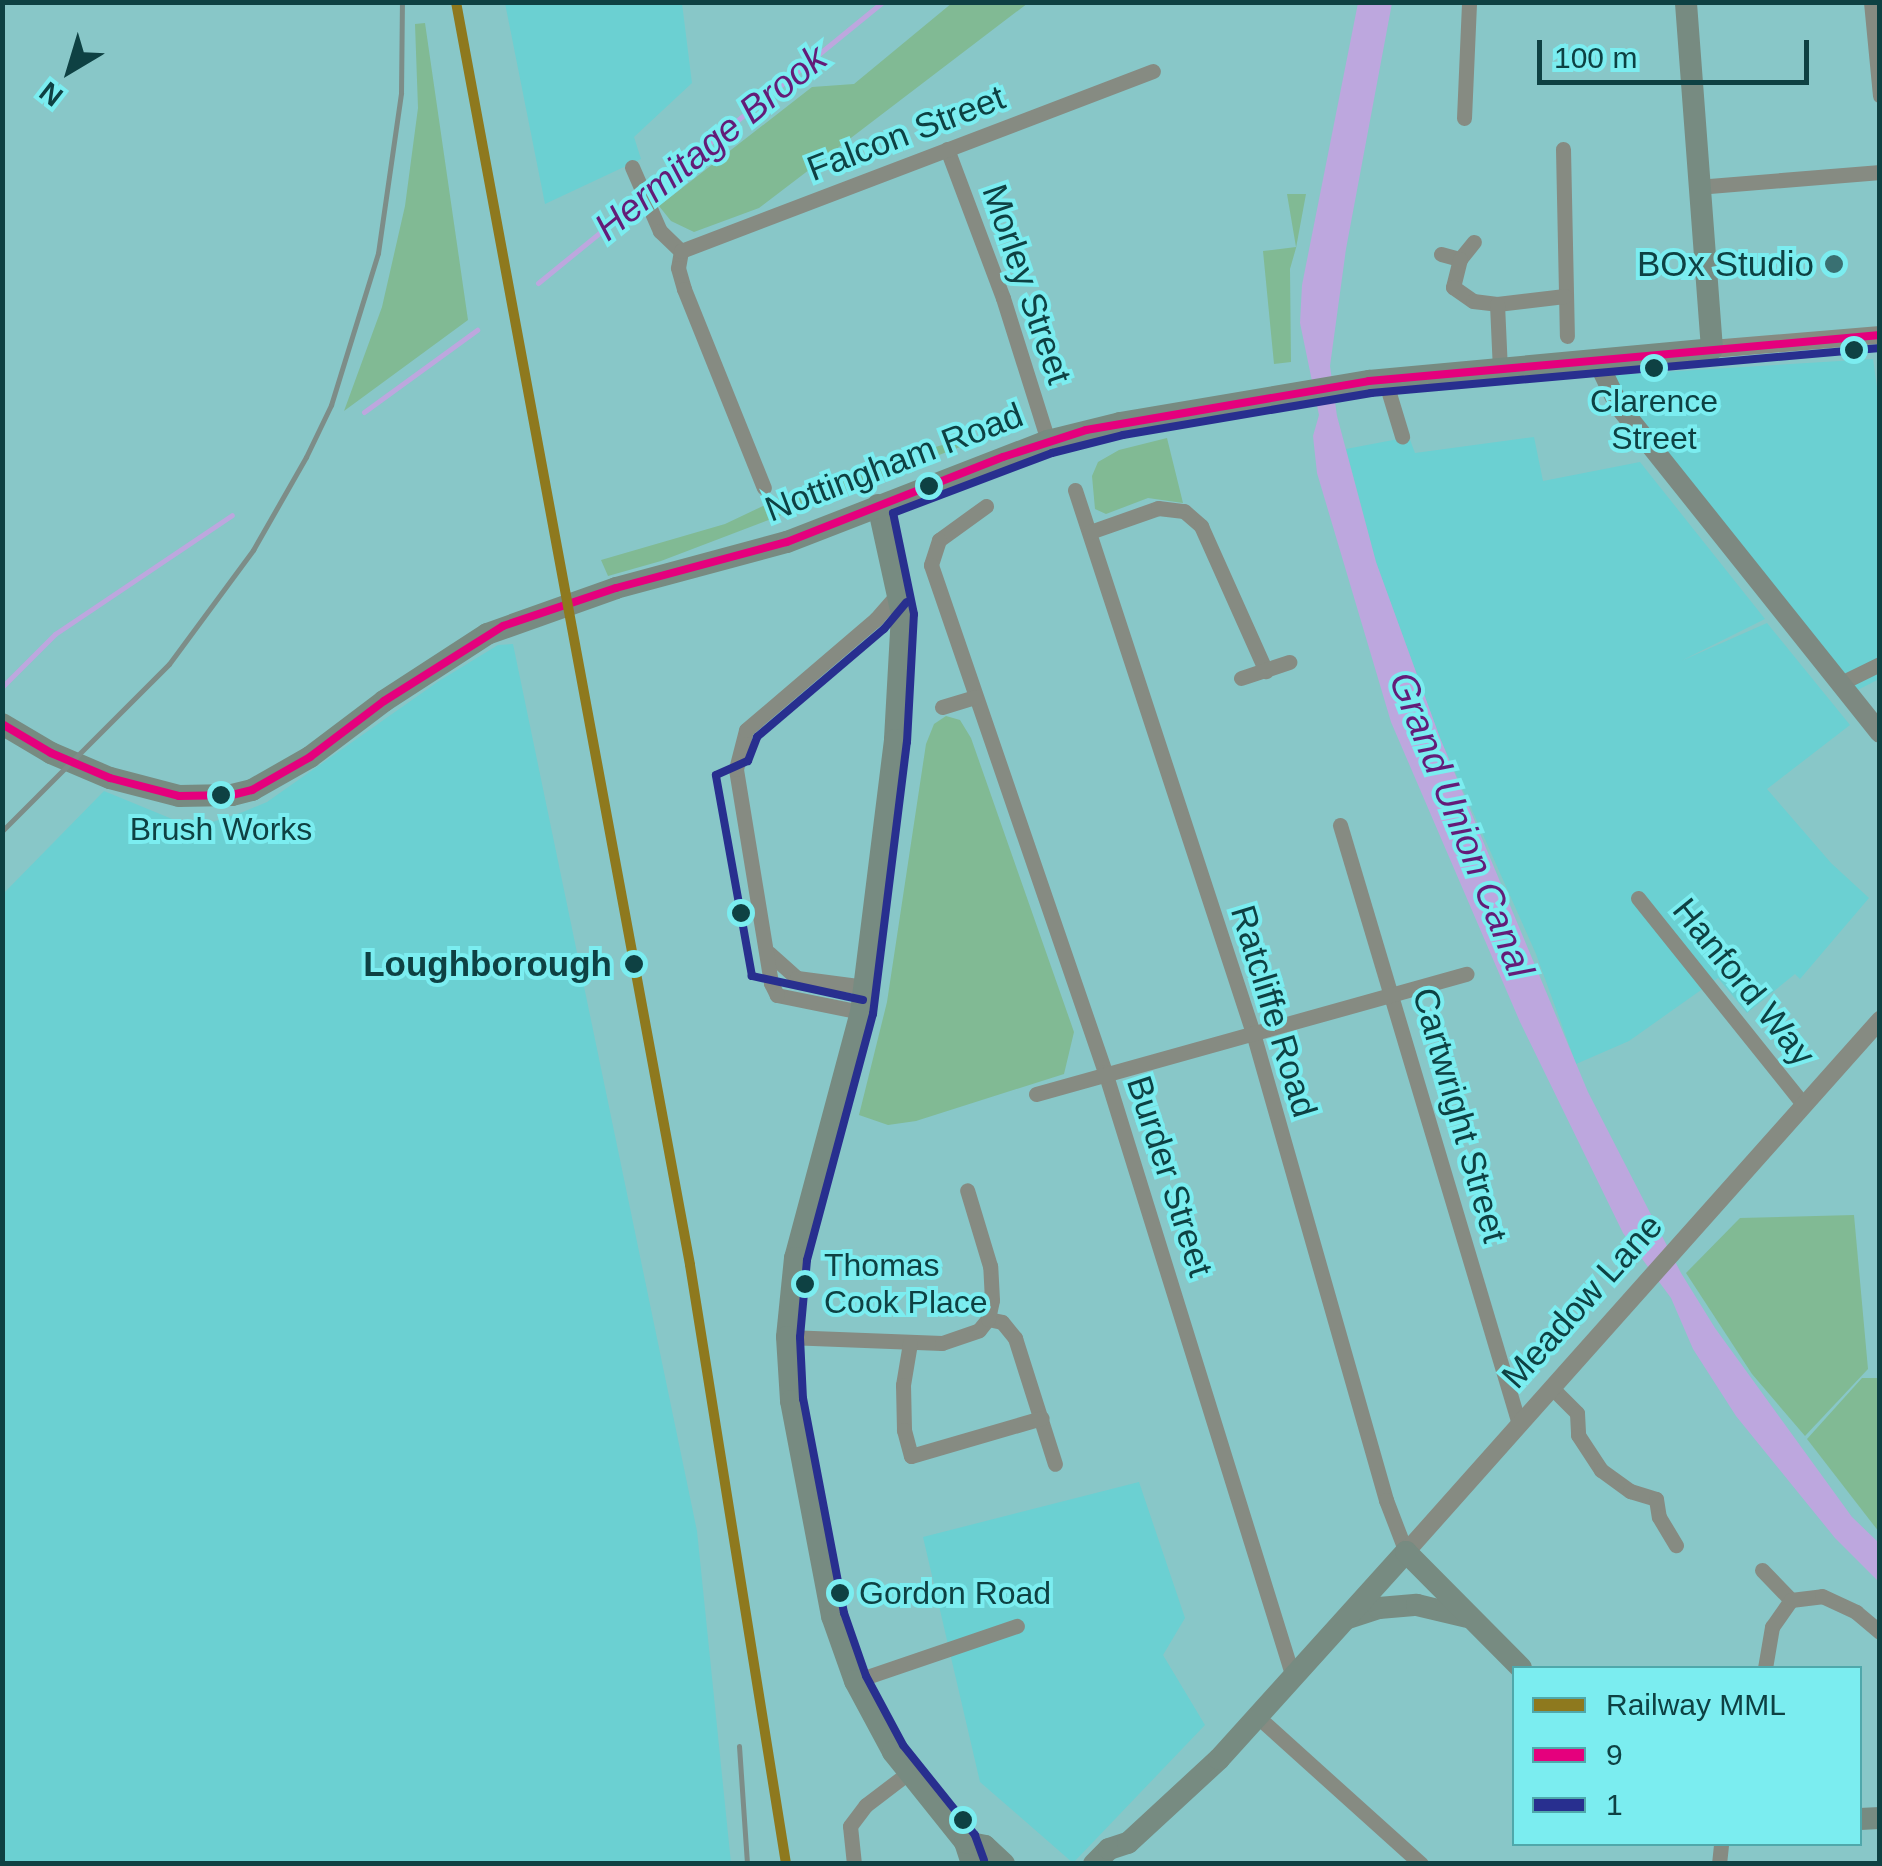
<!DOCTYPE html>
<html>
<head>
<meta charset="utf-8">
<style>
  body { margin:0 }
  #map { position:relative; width:1882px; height:1866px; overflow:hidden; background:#88c7c8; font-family:Arial,sans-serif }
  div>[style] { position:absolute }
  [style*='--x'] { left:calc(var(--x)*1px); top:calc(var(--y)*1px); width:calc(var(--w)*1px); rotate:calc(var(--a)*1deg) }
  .built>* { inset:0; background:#6bd0d2 }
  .green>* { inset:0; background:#81ba94 }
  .water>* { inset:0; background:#bda7de }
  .stream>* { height:5px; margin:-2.5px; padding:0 2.5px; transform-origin:2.5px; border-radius:2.5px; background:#bda7de }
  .minor>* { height:15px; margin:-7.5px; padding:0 7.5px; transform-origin:7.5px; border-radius:7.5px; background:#868b82 }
  .tertiary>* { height:18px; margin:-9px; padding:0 9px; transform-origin:9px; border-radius:9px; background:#868b82 }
  .secondary>* { height:20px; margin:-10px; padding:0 10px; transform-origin:10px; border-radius:10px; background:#7d8981 }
  .primary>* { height:22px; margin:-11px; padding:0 11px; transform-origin:11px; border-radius:11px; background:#778b81 }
  .rail>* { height:5px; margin:-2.5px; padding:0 2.5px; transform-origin:2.5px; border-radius:2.5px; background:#7d8d88 }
  .bus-1>* { height:8px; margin:-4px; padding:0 4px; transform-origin:4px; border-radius:4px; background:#e5007d }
  .bus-2>* { height:8px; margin:-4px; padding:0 4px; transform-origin:4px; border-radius:4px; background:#282f8f }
  .rail-1>* { height:10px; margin:-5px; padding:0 5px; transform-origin:5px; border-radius:5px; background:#8e791e }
  .dots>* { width:28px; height:28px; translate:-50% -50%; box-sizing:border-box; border:5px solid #7bedf0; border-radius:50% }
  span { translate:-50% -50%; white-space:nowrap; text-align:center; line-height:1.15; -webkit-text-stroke:8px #7bedf0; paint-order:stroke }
  .bus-label { font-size:32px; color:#0e4143 }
  .left { translate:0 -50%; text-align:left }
  .street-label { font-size:35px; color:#0e4143 }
  .poi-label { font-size:35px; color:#0e4143 }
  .right { translate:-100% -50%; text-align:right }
  .stop-label { font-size:35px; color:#0e4143; font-weight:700 }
  .water-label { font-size:38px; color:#641c78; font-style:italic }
  .frame { position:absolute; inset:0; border:5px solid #0e4143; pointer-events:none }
  .legend { position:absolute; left:1512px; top:1666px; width:350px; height:180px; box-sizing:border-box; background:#7bedf0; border:2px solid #4fa8ab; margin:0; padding:12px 18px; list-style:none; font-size:30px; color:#0e4143 }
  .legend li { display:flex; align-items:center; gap:20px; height:50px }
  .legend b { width:50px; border:2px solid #4fa8ab }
  .north { position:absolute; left:20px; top:20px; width:100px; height:100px; -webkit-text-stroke:8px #7bedf0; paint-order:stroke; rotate:218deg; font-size:28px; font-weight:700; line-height:40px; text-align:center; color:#0e4143 }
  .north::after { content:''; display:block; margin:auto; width:35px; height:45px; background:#0e4143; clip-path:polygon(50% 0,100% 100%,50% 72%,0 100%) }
  .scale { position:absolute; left:1537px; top:40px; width:272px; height:45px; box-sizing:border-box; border:5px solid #0e4143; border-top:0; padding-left:12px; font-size:30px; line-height:35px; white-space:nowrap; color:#0e4143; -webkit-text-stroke:8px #7bedf0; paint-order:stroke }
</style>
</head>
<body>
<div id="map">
  <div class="built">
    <div style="clip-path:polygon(505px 3px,682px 3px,692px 83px,634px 137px,641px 159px,545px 204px)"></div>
    <div style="clip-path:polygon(1873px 359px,1880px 408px,1879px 679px,1842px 698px,1598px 376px)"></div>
    <div style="clip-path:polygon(1409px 437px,1415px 453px,1534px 437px,1543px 481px,1640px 462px,1765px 619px,1681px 661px,1767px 623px,1850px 725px,1767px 789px,1831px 863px,1869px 898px,1800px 979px,1795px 974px,1747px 1013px,1718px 978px,1629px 1041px,1576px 1064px,1536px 954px,1440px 738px,1376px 562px,1346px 449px)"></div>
    <div style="clip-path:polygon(513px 644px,697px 1531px,731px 1863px,3px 1863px,2px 895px,104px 791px,194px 828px,243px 812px,267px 802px,439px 681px,498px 645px)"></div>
    <div style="clip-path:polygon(1139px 1482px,1185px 1618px,1163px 1655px,1205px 1725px,1073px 1863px,980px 1782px,923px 1537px)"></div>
  </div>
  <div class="green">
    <div style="clip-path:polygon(952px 3px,1028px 3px,759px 208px,694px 232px,671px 221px,659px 206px,812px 87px,854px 84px)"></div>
    <div style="clip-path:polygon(425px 23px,468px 320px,344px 411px,382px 307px,405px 206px,418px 108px,415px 24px)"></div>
    <div style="clip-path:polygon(1287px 194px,1306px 194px,1296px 248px,1290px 269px,1291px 362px,1274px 364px,1263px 251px,1296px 247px)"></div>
    <div style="clip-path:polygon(1167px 438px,1183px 503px,1148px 498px,1106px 514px,1095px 509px,1092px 476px,1098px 462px,1119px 450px)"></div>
    <div style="clip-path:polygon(952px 442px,960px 447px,661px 561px,608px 576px,601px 560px,725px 524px,803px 487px)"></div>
    <div style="clip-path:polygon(946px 716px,960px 720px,971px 738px,1074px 1032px,1064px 1074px,916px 1121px,888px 1125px,859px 1115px,887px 1002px,926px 744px,934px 724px)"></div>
    <div style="clip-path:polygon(1854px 1215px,1868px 1369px,1805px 1436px,1752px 1374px,1686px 1273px,1740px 1218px)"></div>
    <div style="clip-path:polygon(1862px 1378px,1879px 1378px,1879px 1532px,1807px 1439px)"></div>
  </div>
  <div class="water">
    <div style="clip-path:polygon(1358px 3px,1392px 3px,1346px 249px,1330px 366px,1337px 416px,1376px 562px,1440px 738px,1588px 1092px,1681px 1273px,1715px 1328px,1852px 1517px,1879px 1543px,1879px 1582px,1835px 1538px,1736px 1416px,1693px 1349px,1671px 1298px,1623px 1233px,1520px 1022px,1391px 722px,1317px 473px,1313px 436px,1319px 415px,1300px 323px,1302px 285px)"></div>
  </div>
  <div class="stream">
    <div style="--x:538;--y:283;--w:445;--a:-39.2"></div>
    <div style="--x:364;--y:412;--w:140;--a:-36"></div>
    <div style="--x:2;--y:687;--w:75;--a:-45"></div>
    <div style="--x:55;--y:634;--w:213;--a:-33.9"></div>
  </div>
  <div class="minor">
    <div style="--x:1871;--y:2;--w:94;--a:84.5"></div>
    <div style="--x:1464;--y:118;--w:116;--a:-87.5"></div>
    <div style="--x:947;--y:149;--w:159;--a:69.4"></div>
    <div style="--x:1003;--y:298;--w:150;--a:72.5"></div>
    <div style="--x:1563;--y:149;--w:187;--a:88.8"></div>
    <div style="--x:632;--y:167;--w:70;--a:66.4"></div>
    <div style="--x:660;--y:231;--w:29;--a:44"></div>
    <div style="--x:681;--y:251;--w:17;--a:100"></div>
    <div style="--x:678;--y:268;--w:22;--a:74"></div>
    <div style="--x:684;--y:289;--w:214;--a:68.1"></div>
    <div style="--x:1697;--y:187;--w:184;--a:-4.7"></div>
    <div style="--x:681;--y:251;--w:505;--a:-20.87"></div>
    <div style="--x:1441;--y:254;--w:20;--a:15"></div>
    <div style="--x:1460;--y:259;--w:22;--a:-51"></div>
    <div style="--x:1460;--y:259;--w:29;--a:104"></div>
    <div style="--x:1453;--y:287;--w:24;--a:35"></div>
    <div style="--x:1473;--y:301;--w:24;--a:7"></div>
    <div style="--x:1497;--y:304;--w:68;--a:-6.7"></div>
    <div style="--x:1497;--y:304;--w:65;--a:87.4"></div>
    <div style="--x:1385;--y:380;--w:59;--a:73.1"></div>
    <div style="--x:1075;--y:490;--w:571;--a:71.85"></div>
    <div style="--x:1253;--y:1033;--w:486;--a:74.1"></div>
    <div style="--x:1386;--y:1500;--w:56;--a:69"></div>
    <div style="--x:986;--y:506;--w:58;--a:144.1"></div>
    <div style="--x:939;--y:540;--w:26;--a:108"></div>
    <div style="--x:931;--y:565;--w:536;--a:71.06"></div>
    <div style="--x:1105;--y:1072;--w:634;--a:72.74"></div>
    <div style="--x:1090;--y:532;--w:72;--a:-19.4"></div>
    <div style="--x:1158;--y:508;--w:26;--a:7"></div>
    <div style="--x:1184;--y:511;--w:23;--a:41"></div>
    <div style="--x:1201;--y:526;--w:159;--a:65.9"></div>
    <div style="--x:1241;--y:678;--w:51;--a:-18.4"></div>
    <div style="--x:1839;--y:684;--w:46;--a:-26"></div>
    <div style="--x:942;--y:707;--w:34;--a:-17"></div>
    <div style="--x:1340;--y:825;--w:625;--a:73.36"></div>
    <div style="--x:1638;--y:898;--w:264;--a:51.3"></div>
    <div style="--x:769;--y:953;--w:38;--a:42"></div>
    <div style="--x:797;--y:978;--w:69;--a:7.5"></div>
    <div style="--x:861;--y:1012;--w:86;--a:-168.6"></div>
    <div style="--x:777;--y:995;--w:13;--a:-117"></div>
    <div style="--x:771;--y:983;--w:217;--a:-99.3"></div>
    <div style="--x:736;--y:769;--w:40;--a:-75.6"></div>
    <div style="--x:746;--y:730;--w:171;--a:-40.5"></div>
    <div style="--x:876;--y:619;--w:33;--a:-49"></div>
    <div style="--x:1036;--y:1094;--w:447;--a:-15.6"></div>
    <div style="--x:988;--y:1319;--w:14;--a:12"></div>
    <div style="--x:1002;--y:1322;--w:21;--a:51"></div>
    <div style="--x:1015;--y:1338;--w:132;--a:72.4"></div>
    <div style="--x:787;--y:1337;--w:155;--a:2.2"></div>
    <div style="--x:942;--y:1343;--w:39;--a:-19"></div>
    <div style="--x:979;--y:1330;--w:14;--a:-51"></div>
    <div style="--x:988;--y:1319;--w:19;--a:-78"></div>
    <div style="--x:992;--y:1300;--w:34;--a:-93"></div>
    <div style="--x:990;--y:1266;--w:79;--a:-106.8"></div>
    <div style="--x:910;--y:1343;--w:43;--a:99.5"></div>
    <div style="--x:903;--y:1385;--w:45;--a:88.7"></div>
    <div style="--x:904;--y:1430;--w:27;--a:75"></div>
    <div style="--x:911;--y:1456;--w:136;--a:-16.2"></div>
    <div style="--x:1553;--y:1389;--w:34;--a:45"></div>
    <div style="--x:1577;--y:1413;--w:22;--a:87"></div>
    <div style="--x:1578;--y:1435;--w:42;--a:56.7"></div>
    <div style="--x:1601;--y:1470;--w:36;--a:36"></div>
    <div style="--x:1630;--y:1491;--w:27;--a:17"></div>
    <div style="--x:1656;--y:1499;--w:18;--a:81"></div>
    <div style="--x:1659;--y:1517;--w:33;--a:59"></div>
    <div style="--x:1762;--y:1570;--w:42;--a:46"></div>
    <div style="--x:1765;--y:1668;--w:42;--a:-80.3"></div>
    <div style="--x:1772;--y:1627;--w:33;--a:-55"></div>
    <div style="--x:1791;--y:1600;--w:31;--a:-7"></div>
    <div style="--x:1822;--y:1596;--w:38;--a:25"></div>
    <div style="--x:1856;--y:1612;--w:31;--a:40"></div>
    <div style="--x:855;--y:1681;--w:171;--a:-18.8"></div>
    <div style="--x:1259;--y:1718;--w:218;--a:42"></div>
    <div style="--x:854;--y:1864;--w:38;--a:-96"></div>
    <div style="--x:850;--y:1826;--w:26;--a:-53"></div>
    <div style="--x:866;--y:1805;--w:53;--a:-37.3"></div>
    <div style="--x:1719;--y:1864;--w:20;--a:-84"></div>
  </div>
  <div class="tertiary">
    <div style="--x:1712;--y:349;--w:169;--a:-4.8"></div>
    <div style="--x:1406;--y:1552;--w:713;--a:-48.3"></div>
  </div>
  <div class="secondary">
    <div style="--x:1597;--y:360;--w:51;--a:64.4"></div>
    <div style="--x:1619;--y:406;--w:418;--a:51.4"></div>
  </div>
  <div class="primary">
    <div style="--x:878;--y:505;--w:112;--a:77.6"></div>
    <div style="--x:902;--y:614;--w:126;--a:93.2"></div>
    <div style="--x:895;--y:740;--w:274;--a:97.1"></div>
    <div style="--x:861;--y:1012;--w:255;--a:105"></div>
    <div style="--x:795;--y:1258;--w:79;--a:95.8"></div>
    <div style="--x:787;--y:1337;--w:64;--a:86.4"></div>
    <div style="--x:791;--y:1401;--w:219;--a:79.2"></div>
    <div style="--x:832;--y:1616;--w:69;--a:70.5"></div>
    <div style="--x:855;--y:1681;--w:81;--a:61.8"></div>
    <div style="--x:893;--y:1752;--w:115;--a:51.3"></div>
    <div style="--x:965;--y:1842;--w:23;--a:72"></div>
    <div style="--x:2;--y:724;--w:57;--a:30.6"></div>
    <div style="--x:51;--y:753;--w:64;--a:23"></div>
    <div style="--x:110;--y:778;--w:71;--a:14.6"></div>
    <div style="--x:179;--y:796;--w:53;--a:-1.1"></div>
    <div style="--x:232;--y:795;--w:21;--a:-14"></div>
    <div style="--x:252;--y:790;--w:67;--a:-29.6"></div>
    <div style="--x:310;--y:757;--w:93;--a:-37.1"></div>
    <div style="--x:384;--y:701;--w:123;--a:-33"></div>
    <div style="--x:487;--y:634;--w:137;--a:-19.6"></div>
    <div style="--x:616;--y:588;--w:177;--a:-15.1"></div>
    <div style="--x:787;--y:542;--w:280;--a:-21.2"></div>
    <div style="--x:1048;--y:441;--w:74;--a:-14"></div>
    <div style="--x:1120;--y:423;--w:253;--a:-9.6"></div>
    <div style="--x:1369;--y:381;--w:344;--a:-5.3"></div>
    <div style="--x:1712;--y:349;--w:348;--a:-94.3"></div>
    <div style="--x:1348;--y:1618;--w:33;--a:-18"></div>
    <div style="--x:1379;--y:1608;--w:38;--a:-5"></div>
    <div style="--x:1417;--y:1605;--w:51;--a:13.5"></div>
    <div style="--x:1860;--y:1819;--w:20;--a:-3"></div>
    <div style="--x:965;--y:1842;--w:20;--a:11"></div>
    <div style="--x:985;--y:1846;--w:26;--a:43"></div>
    <div style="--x:1094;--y:1864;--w:21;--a:-45"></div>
    <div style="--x:1109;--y:1849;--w:20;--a:-18"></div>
    <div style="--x:1128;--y:1843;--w:124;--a:-42.7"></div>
    <div style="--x:1219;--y:1759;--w:279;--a:-47.9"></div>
    <div style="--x:1406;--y:1552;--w:163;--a:45.2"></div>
  </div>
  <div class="rail">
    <div style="--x:2;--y:831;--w:236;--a:-45"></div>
    <div style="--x:169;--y:664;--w:142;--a:-53.6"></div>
    <div style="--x:253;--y:550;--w:107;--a:-60.3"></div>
    <div style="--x:306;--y:457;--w:58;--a:-64.3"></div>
    <div style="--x:331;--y:405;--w:159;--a:-72.8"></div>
    <div style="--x:378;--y:253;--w:162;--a:-81.8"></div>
    <div style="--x:401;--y:93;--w:91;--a:-89.4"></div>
    <div style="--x:739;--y:1746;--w:118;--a:86.1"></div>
  </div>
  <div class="bus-1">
    <div style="--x:2;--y:724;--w:57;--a:30.6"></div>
    <div style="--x:51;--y:753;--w:64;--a:23"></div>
    <div style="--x:110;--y:778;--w:71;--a:14.6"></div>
    <div style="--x:179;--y:796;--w:53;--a:-1.1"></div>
    <div style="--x:232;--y:795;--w:21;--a:-14"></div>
    <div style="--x:252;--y:790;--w:67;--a:-29.6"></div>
    <div style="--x:310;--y:757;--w:93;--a:-37.1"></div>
    <div style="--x:384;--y:701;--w:141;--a:-32.2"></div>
    <div style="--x:503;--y:626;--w:119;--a:-18.6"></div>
    <div style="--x:616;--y:588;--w:177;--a:-15.1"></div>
    <div style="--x:787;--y:542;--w:232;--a:-21.5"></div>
    <div style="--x:1003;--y:457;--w:87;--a:-18"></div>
    <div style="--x:1086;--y:430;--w:287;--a:-9.8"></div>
    <div style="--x:1369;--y:381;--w:513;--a:-5.14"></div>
  </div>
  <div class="bus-2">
    <div style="--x:863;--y:1000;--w:114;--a:-167.8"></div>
    <div style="--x:752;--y:976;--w:204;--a:-100.2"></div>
    <div style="--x:716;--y:775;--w:35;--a:-24"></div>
    <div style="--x:748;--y:761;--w:26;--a:-69"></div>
    <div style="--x:757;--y:737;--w:167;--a:-40.4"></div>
    <div style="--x:884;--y:629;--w:35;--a:-50"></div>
    <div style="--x:984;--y:1860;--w:27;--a:-110"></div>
    <div style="--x:975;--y:1835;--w:115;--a:-128.7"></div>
    <div style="--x:903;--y:1745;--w:78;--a:-118.2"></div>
    <div style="--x:866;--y:1676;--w:67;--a:-109.2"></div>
    <div style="--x:844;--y:1613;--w:218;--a:-100.8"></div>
    <div style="--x:803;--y:1399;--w:62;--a:-92.8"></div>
    <div style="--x:800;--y:1337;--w:77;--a:-84.8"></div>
    <div style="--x:807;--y:1260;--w:255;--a:-75"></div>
    <div style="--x:873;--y:1014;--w:274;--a:-82.9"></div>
    <div style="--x:907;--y:742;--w:128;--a:-86.9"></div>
    <div style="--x:914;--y:614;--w:103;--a:-101.7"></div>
    <div style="--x:893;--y:513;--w:170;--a:-20.7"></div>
    <div style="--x:1052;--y:453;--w:73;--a:-14.2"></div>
    <div style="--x:1123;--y:435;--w:252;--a:-9.6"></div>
    <div style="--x:1371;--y:393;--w:511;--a:-5.05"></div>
  </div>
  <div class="rail-1">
    <div style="--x:456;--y:2;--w:1284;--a:79.5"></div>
    <div style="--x:690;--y:1265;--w:607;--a:80.89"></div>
  </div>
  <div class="dots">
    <div style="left:1834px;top:264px;background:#397072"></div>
    <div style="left:1854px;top:350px;background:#0e4143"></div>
    <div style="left:1654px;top:368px;background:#0e4143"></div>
    <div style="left:929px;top:486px;background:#0e4143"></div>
    <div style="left:221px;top:795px;background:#0e4143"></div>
    <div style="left:741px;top:913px;background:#0e4143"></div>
    <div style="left:634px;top:964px;background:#0e4143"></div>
    <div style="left:805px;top:1284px;background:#0e4143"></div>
    <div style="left:840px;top:1593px;background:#0e4143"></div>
    <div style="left:963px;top:1820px;background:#0e4143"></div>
  </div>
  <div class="bus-label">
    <span style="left:1654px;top:420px">Clarence<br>Street</span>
    <span style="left:221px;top:829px">Brush Works</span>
    <span class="left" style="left:824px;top:1284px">Thomas<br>Cook Place</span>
    <span class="left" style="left:859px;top:1593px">Gordon Road</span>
  </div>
  <div class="street-label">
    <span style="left:906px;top:133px;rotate:-21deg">Falcon Street</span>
    <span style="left:1027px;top:284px;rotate:71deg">Morley Street</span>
    <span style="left:894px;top:462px;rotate:-21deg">Nottingham Road</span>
    <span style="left:1744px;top:982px;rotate:51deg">Hanford Way</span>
    <span style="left:1274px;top:1011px;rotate:73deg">Ratcliffe Road</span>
    <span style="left:1460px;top:1115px;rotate:74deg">Cartwright Street</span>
    <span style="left:1170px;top:1176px;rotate:72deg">Burder Street</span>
    <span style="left:1582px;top:1301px;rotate:-48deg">Meadow Lane</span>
  </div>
  <div class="poi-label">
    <span class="right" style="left:1814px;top:264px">BOx Studio</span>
  </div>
  <div class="stop-label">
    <span class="right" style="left:612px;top:964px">Loughborough</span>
  </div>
  <div class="water-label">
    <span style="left:711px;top:143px;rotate:-39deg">Hermitage Brook</span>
    <span style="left:1461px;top:825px;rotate:68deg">Grand Union Canal</span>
  </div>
  <div class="frame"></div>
  <ul class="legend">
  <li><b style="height:12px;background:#8e791e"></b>Railway MML</li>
  <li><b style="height:12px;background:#e5007d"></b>9</li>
  <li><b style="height:12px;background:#282f8f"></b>1</li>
  </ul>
  <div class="north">N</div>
  <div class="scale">100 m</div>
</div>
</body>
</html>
